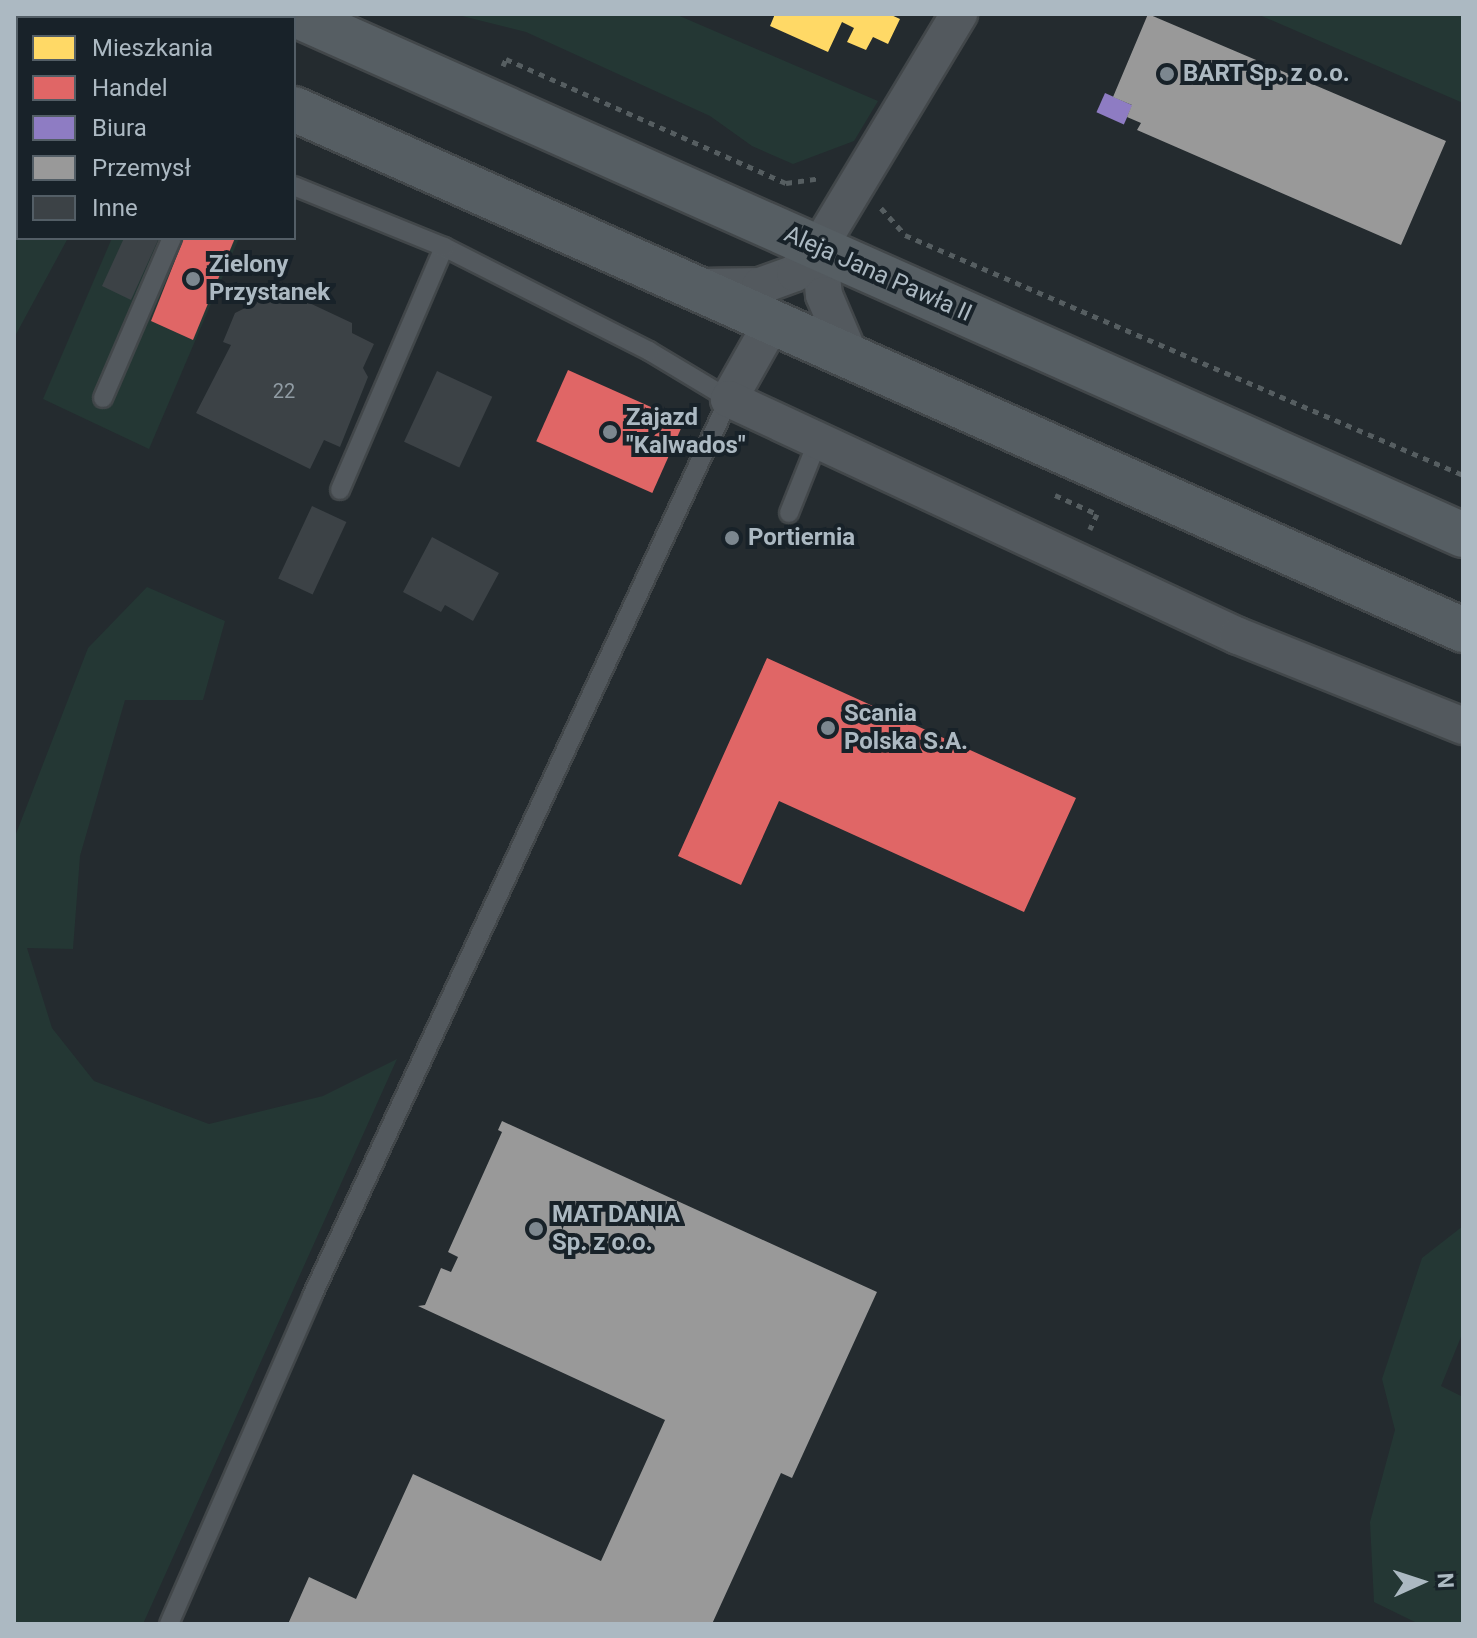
<!DOCTYPE html>
<html>
<head>
<meta charset="utf-8">
<style>
  body { margin:0 }
  #map { position:relative; width:1477px; height:1638px; overflow:hidden; background:#242b2f; font-family:Roboto,sans-serif }
  div>[style] { position:absolute }
  [style*='--x'] { left:calc(var(--x)*1px); top:calc(var(--y)*1px); width:calc(var(--w)*1px); rotate:calc(var(--a)*1deg) }
  .green>* { inset:0; background:#243734 }
  .homes>* { inset:0; background:#ffd966 }
  .shops>* { inset:0; background:#e06666; transform-origin:0 0 }
  .offices>* { inset:0; background:#8e7cc3; transform-origin:0 0 }
  .industry>* { inset:0; background:#999 }
  .building>* { inset:0; background:#3c4246; transform-origin:0 0 }
  .path>* { height:5px; margin-top:-2.5px; transform-origin:0; background:repeating-linear-gradient(90deg,#565e61 0 6px,transparent 0 12px) }
  .roads { filter:drop-shadow(2px 0 #42474a) drop-shadow(-2px 0 #42474a) drop-shadow(0 2px #42474a) drop-shadow(0 -2px #42474a) }
  .lane>* { height:18px; margin:-9px; padding:0 9px; transform-origin:9px; border-radius:9px; background:#53595e }
  .street>* { height:36px; margin:-18px; padding:0 18px; transform-origin:18px; border-radius:18px; background:#53595e }
  .secondary>* { height:44px; margin:-22px; padding:0 22px; transform-origin:22px; border-radius:22px; background:#565e63 }
  .dots>* { width:22px; height:22px; translate:-50% -50%; box-sizing:border-box; border:4px solid #182229; border-radius:50% }
  span { translate:-50% -50%; white-space:nowrap; text-align:center; line-height:1.15; -webkit-text-stroke:8px #182229; paint-order:stroke }
  .number-label { font-size:20px; color:#909ba3 }
  .number-label span { -webkit-text-stroke-width:0 }
  .poi-label { font-size:24px; color:#acb9c2; font-weight:700 }
  .left { translate:0 -50%; text-align:left }
  .street-label { font-size:24px; color:#acb9c2 }
  .frame { position:absolute; inset:0; border:16px solid #acb9c2; pointer-events:none }
  .legend { position:absolute; left:16px; top:16px; width:280px; height:224px; box-sizing:border-box; background:#182229; border:2px solid #535e66; margin:0; padding:10px 14px; list-style:none; font-size:24px; color:#acb9c2 }
  .legend li { display:flex; align-items:center; gap:16px; height:40px }
  .legend b { width:40px; border:2px solid #535e66 }
  .north { position:absolute; left:1381px; top:1542px; width:80px; height:80px; -webkit-text-stroke:6px #182229; paint-order:stroke; rotate:87deg; font-size:22px; font-weight:700; line-height:32px; text-align:center; color:#acb9c2 }
  .north::after { content:''; display:block; margin:auto; width:28px; height:36px; background:#acb9c2; clip-path:polygon(50% 0,100% 100%,50% 72%,0 100%) }
</style>
</head>
<body>
<div id="map">
  <div class="green">
    <div style="clip-path:polygon(454px 14px,675px 14px,878px 101px,854px 141px,793px 164px,752px 146px,710px 116px,526px 32px)"></div>
    <div style="clip-path:polygon(1257px 14px,1463px 14px,1463px 103px)"></div>
    <div style="clip-path:polygon(14px 100px,18px 238px,68px 238px,14px 338px)"></div>
    <div style="clip-path:polygon(112px 238px,239px 238px,149px 449px,43px 399px)"></div>
    <div style="clip-path:polygon(147px 587px,225px 621px,203px 700px,125px 700px,80px 856px,73px 949px,27px 948px,52px 1028px,94px 1081px,209px 1124px,323px 1096px,397px 1059px,143px 1624px,14px 1624px,14px 839px,88px 648px)"></div>
    <div style="clip-path:polygon(1463px 1226px,1463px 1332px,1441px 1386px,1463px 1397px,1463px 1624px,1419px 1624px,1374px 1602px,1370px 1522px,1395px 1430px,1382px 1379px,1422px 1258px)"></div>
  </div>
  <div class="homes">
    <div style="clip-path:polygon(775px 14px,889px 14px,900px 19px,888px 44px,873px 37px,866px 50px,847px 42px,854px 28px,842px 22px,828px 52px,770px 26px)"></div>
  </div>
  <div class="shops">
    <div style="clip-path:polygon(184px 238px,235px 238px,193px 340px,151px 321px)"></div>
    <div style="left:568px;top:370px;width:127px;height:78px;rotate:24deg"></div>
    <div style="left:729px;top:529px;width:13px;height:15px;rotate:23deg"></div>
    <div style="clip-path:polygon(767px 658px,1076px 798px,1024px 912px,779px 801px,741px 885px,678px 856px)"></div>
  </div>
  <div class="offices">
    <div style="left:1105px;top:93px;width:30px;height:21px;rotate:24deg"></div>
  </div>
  <div class="industry">
    <div style="clip-path:polygon(1148px 14px,1446px 141px,1401px 245px,1137px 130px,1141px 123px,1127px 117px,1132px 105px,1113px 97px)"></div>
    <div style="clip-path:polygon(502px 1121px,877px 1292px,792px 1478px,781px 1473px,712px 1624px,288px 1624px,309px 1577px,356px 1599px,413px 1474px,601px 1561px,665px 1420px,418px 1306px,425px 1305px,441px 1268px,451px 1272px,458px 1257px,448px 1252px,502px 1132px,498px 1130px)"></div>
  </div>
  <div class="building">
    <div style="clip-path:polygon(124px 238px,159px 238px,131px 300px,102px 286px)"></div>
    <div style="clip-path:polygon(257px 287px,282px 299px,286px 292px,352px 323px,352px 333px,374px 344px,363px 368px,368px 377px,340px 447px,324px 440px,310px 469px,196px 413px,231px 345px,223px 342px,235px 313px,247px 307px)"></div>
    <div style="left:437px;top:371px;width:61px;height:78px;rotate:25deg"></div>
    <div style="left:312px;top:506px;width:38px;height:80px;rotate:25deg"></div>
    <div style="clip-path:polygon(432px 537px,499px 573px,473px 621px,445px 605px,441px 612px,403px 592px)"></div>
  </div>
  <div class="path">
    <div style="--x:503;--y:66;--w:8;--a:-67"></div>
    <div style="--x:506;--y:59;--w:306;--a:23.9"></div>
    <div style="--x:786;--y:183;--w:35;--a:-8"></div>
    <div style="--x:881;--y:208;--w:36;--a:48"></div>
    <div style="--x:905;--y:235;--w:607;--a:23.27"></div>
    <div style="--x:1055;--y:495;--w:46;--a:24.3"></div>
    <div style="--x:1097;--y:514;--w:17;--a:115"></div>
  </div>
  <div class="roads">
    <div class="lane">
      <div style="--x:103;--y:398;--w:174;--a:-66.7"></div>
      <div style="--x:340;--y:490;--w:264;--a:-66.8"></div>
      <div style="--x:789;--y:513;--w:75;--a:-68.2"></div>
      <div style="--x:169;--y:1624;--w:358;--a:-66.4"></div>
      <div style="--x:312;--y:1296;--w:989;--a:-65.07"></div>
      <div style="--x:729;--y:399;--w:93;--a:-149"></div>
      <div style="--x:649;--y:351;--w:230;--a:-153.1"></div>
      <div style="--x:444;--y:247;--w:162;--a:-157.9"></div>
    </div>
    <div class="street">
      <div style="--x:819;--y:247;--w:48;--a:84.1"></div>
      <div style="--x:824;--y:295;--w:66;--a:66.9"></div>
      <div style="--x:699;--y:287;--w:61;--a:-0.9"></div>
      <div style="--x:760;--y:286;--w:37;--a:-20"></div>
      <div style="--x:795;--y:273;--w:35;--a:-47"></div>
      <div style="--x:819;--y:247;--w:272;--a:-59"></div>
      <div style="--x:773;--y:321;--w:90;--a:119.4"></div>
      <div style="--x:729;--y:399;--w:561;--a:24.97"></div>
      <div style="--x:1238;--y:636;--w:242;--a:21.8"></div>
    </div>
    <div class="secondary">
      <div style="--x:75;--y:14;--w:10;--a:24"></div>
      <div style="--x:293;--y:14;--w:1281;--a:24"></div>
      <div style="--x:294;--y:109;--w:1280;--a:24.02"></div>
    </div>
  </div>
  <div class="dots">
    <div style="left:1167px;top:74px;background:#7c878f"></div>
    <div style="left:193px;top:279px;background:#7c878f"></div>
    <div style="left:610px;top:432px;background:#7c878f"></div>
    <div style="left:732px;top:538px;background:#7c878f"></div>
    <div style="left:828px;top:728px;background:#7c878f"></div>
    <div style="left:536px;top:1229px;background:#7c878f"></div>
  </div>
  <div class="number-label">
    <span style="left:284px;top:391px">22</span>
  </div>
  <div class="poi-label">
    <span class="left" style="left:1183px;top:74px">BART Sp. z o.o.</span>
    <span class="left" style="left:209px;top:279px">Zielony<br>Przystanek</span>
    <span class="left" style="left:626px;top:432px">Zajazd<br>"Kalwados"</span>
    <span class="left" style="left:748px;top:538px">Portiernia</span>
    <span class="left" style="left:844px;top:728px">Scania<br>Polska S.A.</span>
    <span class="left" style="left:552px;top:1229px">MAT DANIA<br>Sp. z o.o.</span>
  </div>
  <div class="street-label">
    <span style="left:878px;top:274px;rotate:24deg">Aleja Jana Pawła II</span>
  </div>
  <div class="frame"></div>
  <ul class="legend">
  <li><b style="height:22px;background:#ffd966"></b>Mieszkania</li>
  <li><b style="height:22px;background:#e06666"></b>Handel</li>
  <li><b style="height:22px;background:#8e7cc3"></b>Biura</li>
  <li><b style="height:22px;background:#999"></b>Przemysł</li>
  <li><b style="height:22px;background:#3c4246"></b>Inne</li>
  </ul>
  <div class="north">N</div>
</div>
</body>
</html>
